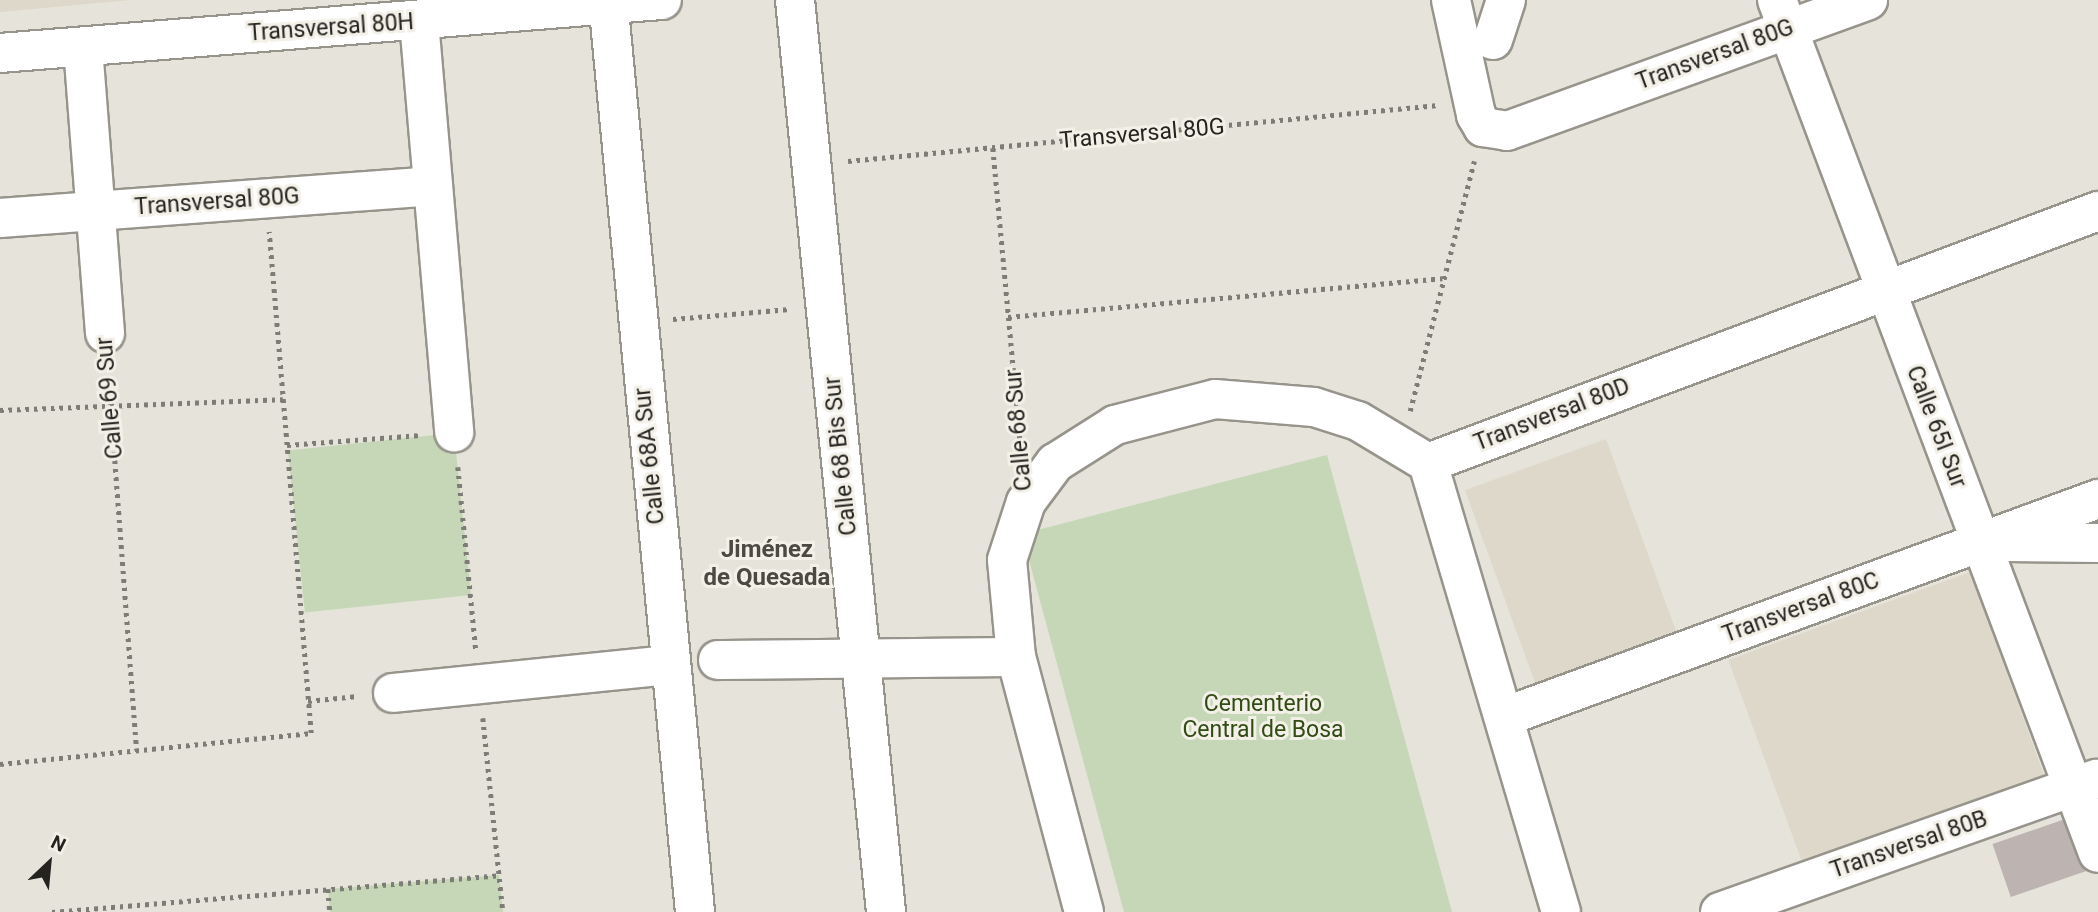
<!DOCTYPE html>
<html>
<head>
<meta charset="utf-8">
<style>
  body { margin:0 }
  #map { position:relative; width:2098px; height:912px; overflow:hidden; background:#e5e3da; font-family:Roboto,sans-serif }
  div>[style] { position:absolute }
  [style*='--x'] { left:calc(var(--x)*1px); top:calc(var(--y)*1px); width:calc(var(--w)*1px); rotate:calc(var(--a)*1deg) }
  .built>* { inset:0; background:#ddd8c9; transform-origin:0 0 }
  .green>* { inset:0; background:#c5d7b7; transform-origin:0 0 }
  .building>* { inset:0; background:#bdb3b0; transform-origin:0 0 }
  .path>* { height:4.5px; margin-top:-2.25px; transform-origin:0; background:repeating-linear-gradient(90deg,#7d7c76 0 3.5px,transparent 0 8.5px) }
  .roads { filter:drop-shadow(2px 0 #97948c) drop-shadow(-2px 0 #97948c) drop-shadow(0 2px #97948c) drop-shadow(0 -2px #97948c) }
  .minor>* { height:38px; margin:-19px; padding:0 19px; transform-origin:19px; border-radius:19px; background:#fff }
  span { translate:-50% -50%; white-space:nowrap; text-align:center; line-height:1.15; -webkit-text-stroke:6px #f3f0e7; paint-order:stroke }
  .street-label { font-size:23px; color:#242320 }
  .park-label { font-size:23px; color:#314b15 }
  .neighbourhood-label { font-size:24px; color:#4b4942; font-weight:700 }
  .north { position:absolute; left:14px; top:828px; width:70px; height:70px; -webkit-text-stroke:5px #f3f0e7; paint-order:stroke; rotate:26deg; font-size:19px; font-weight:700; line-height:28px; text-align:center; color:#242320 }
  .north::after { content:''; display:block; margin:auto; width:24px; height:32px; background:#242320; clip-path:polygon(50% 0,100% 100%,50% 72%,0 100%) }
</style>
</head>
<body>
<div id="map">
  <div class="built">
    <div style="clip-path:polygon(0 0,130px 0,0 12px)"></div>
    <div style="left:1606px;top:439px;width:210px;height:150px;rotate:70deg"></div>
    <div style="left:1970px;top:572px;width:223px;height:257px;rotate:70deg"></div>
  </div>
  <div class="green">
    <div style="left:454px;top:433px;width:163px;height:167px;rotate:84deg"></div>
    <div style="clip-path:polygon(1327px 455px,1452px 912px,1124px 912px,1022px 534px)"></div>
    <div style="clip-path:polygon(499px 875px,503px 912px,330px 912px,328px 889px)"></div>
  </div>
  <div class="building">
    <div style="left:2071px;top:817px;width:56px;height:83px;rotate:71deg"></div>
  </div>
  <div class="path">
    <div style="--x:993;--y:148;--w:300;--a:84.7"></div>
    <div style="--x:848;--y:161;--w:593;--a:-5.42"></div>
    <div style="--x:1008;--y:317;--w:436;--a:-5.1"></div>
    <div style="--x:673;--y:319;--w:117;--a:-4.9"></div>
    <div style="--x:108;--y:367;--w:384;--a:85.7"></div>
    <div style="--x:0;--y:410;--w:283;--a:-2.2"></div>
    <div style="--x:1410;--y:411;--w:258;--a:-75.6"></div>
    <div style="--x:287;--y:445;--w:134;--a:-4.3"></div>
    <div style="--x:458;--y:467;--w:184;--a:84.4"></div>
    <div style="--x:308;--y:701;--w:50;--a:-5.7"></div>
    <div style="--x:483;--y:718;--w:195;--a:84.1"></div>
    <div style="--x:0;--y:764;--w:313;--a:-5.7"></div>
    <div style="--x:311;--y:733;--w:503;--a:-94.79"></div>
    <div style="--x:328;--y:889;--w:23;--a:85"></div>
    <div style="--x:52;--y:912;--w:449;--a:-4.7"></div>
  </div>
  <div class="roads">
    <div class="minor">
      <div style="--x:608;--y:0;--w:916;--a:84.55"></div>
      <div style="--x:795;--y:0;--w:917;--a:84.3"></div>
      <div style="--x:1451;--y:0;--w:118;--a:77.7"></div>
      <div style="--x:1476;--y:115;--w:14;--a:60"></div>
      <div style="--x:1483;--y:127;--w:24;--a:9"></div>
      <div style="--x:1507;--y:131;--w:384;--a:-19.9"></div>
      <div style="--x:1777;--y:0;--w:911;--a:69.38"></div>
      <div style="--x:419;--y:21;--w:413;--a:85.1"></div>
      <div style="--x:1493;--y:40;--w:42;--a:-72"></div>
      <div style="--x:83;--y:47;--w:287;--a:85.6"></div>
      <div style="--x:0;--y:53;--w:664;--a:-4.58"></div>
      <div style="--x:0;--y:218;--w:434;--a:-4.2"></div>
      <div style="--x:1428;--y:463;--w:468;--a:73.5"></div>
      <div style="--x:2006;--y:542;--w:92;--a:0.6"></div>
      <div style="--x:718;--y:660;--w:298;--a:-0.6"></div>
      <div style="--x:393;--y:693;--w:278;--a:-5.8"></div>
      <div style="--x:1504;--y:717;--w:633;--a:-20.15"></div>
      <div style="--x:1084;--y:912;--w:264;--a:-104.9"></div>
      <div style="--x:1016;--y:657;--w:97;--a:-95.3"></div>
      <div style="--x:1007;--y:560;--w:61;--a:-71.9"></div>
      <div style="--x:1026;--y:502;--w:49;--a:-53.4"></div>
      <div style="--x:1055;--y:463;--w:71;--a:-32.3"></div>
      <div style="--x:1115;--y:425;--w:103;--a:-14.6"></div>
      <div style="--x:1215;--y:399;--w:99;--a:4.6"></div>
      <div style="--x:1314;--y:407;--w:46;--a:17.7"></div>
      <div style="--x:1358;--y:421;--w:82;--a:31"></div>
      <div style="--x:1428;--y:463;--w:716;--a:-20.61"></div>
      <div style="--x:1720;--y:912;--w:399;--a:-19.5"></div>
    </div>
  </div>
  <div class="street-label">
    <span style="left:331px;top:28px;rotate:-4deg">Transversal 80H</span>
    <span style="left:1715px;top:55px;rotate:-20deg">Transversal 80G</span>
    <span style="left:1142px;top:134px;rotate:-5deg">Transversal 80G</span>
    <span style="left:217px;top:202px;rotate:-4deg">Transversal 80G</span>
    <span style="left:110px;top:398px;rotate:-95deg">Calle 69 Sur</span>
    <span style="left:1552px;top:415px;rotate:-21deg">Transversal 80D</span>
    <span style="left:1936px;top:427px;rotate:69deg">Calle 65I Sur</span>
    <span style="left:1019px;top:430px;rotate:-95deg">Calle 68 Sur</span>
    <span style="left:650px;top:456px;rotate:-96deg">Calle 68A Sur</span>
    <span style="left:841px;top:456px;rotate:-96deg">Calle 68 Bis Sur</span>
    <span style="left:1801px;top:608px;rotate:-20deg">Transversal 80C</span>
    <span style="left:1909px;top:845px;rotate:-19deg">Transversal 80B</span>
  </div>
  <div class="park-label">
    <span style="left:1263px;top:717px">Cementerio<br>Central de Bosa</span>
  </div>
  <div class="neighbourhood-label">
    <span style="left:767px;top:564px">Jiménez<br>de Quesada</span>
  </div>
  <div class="north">N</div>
</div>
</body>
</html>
